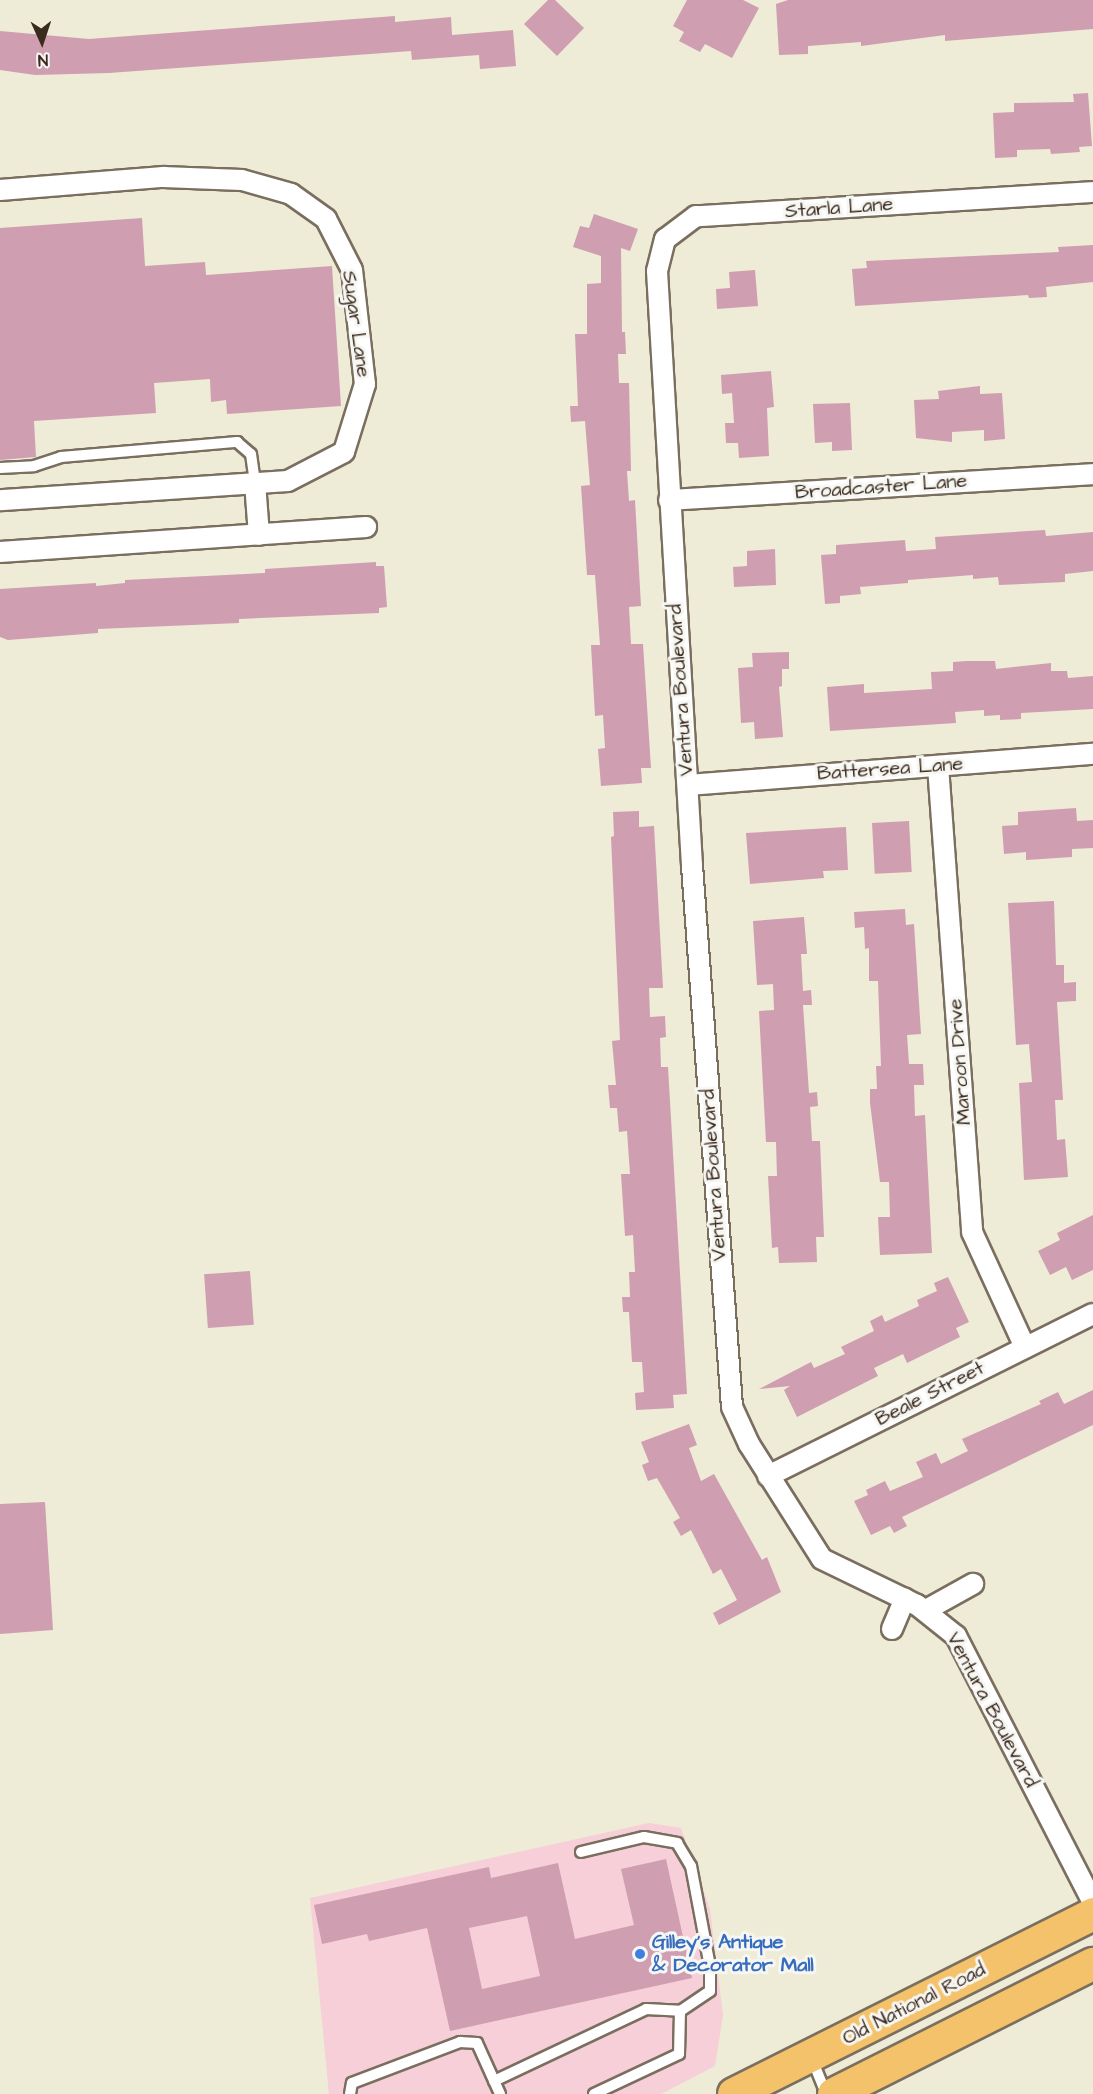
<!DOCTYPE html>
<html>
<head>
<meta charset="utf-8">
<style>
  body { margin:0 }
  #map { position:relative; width:1093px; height:2094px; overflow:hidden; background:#eeebd7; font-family:"Architects Daughter",sans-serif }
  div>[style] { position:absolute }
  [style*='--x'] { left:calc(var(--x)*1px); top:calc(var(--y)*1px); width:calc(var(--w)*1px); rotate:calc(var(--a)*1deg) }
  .built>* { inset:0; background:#f6cfd8 }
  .building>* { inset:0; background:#cf9eb1; transform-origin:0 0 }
  .roads { filter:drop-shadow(2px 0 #7a6e5f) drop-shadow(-2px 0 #7a6e5f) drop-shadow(0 2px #7a6e5f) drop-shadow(0 -2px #7a6e5f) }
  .service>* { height:10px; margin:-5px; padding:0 5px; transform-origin:5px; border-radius:5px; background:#fff }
  .minor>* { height:20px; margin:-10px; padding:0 10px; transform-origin:10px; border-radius:10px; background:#fff }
  .primary>* { height:32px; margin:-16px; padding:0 16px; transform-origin:16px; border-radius:16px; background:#f3c26a }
  .dots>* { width:16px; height:16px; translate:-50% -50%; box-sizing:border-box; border:3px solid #f6f6f2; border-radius:50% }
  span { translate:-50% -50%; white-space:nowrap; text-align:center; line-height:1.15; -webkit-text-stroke:6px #f6f6f2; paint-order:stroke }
  .street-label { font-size:20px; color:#3b2a1e }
  .shop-label { font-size:20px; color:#366cbe; font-weight:700 }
  .left { translate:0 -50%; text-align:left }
  .north { position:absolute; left:12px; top:12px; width:60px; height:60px; -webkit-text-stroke:4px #f6f6f2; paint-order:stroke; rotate:177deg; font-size:16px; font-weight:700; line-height:24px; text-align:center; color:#3b2a1e }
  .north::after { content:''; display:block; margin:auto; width:21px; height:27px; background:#3b2a1e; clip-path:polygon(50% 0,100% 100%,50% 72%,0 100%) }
</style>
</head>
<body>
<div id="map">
  <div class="built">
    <div style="clip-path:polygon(649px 1823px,681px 1828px,710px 1909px,723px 2015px,715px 2066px,661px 2094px,329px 2094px,310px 1898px)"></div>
  </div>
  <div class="building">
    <div style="clip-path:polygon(548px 0,555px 0,584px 28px,557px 56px,524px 24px)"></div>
    <div style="clip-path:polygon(687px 0,743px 0,759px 8px,732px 58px,705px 44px,700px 52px,679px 41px,684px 32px,673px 26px)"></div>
    <div style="clip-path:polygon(788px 0,1093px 0,1093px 29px,945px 41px,945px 35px,861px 46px,861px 42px,808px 46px,808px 54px,779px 55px,776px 4px)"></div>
    <div style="clip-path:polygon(395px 16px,395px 22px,451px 17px,452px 35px,513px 30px,516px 66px,480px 69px,479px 55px,412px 60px,411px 51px,109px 73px,35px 75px,0 70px,0 31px,89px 39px)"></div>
    <div style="clip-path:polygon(1088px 93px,1092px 146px,1079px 147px,1080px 152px,1051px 154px,1050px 149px,1017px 150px,1017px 157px,995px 158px,993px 113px,1014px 112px,1014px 103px,1074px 102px,1073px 94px)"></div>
    <div style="clip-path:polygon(594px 214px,638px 229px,630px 251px,621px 248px,622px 332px,625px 332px,626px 354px,618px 354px,619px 383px,629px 383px,631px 471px,627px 471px,629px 501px,635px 500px,641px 606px,629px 607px,631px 644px,643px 644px,651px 768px,641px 768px,642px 783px,601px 786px,598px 749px,605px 748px,603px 715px,595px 716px,591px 645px,600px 645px,595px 575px,587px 575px,581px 486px,590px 485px,585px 421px,571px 422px,570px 406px,578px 406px,575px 334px,587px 334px,587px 284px,601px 283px,601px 256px,573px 247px,580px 226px,589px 228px)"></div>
    <div style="clip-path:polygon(142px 218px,145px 266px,205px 262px,206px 275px,332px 266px,341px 406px,227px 414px,226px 400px,211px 402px,210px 379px,154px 383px,156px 413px,34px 421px,36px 457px,0 460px,0 228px)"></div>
    <div style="clip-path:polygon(1093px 245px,1093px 282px,1046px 287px,1047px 297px,1029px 298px,1028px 295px,855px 306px,852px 269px,867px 268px,866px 261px,1059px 252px,1058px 247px)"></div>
    <div style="clip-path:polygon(755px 270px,758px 306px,717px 309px,716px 289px,730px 288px,729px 272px)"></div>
    <div style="clip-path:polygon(771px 371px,774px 407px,767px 408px,769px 456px,739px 458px,738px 443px,726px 443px,725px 423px,734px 423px,732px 393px,722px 394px,721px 375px)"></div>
    <div style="clip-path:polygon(980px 386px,980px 394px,1002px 393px,1005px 439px,984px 441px,984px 430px,952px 432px,952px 442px,916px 438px,914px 400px,939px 399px,938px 391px)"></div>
    <div style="clip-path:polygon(850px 403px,852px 450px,832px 451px,832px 442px,815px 443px,813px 404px)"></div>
    <div style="clip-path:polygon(1045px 530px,1046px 536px,1093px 532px,1093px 571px,1065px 574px,1065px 582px,999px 585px,998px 577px,973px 579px,973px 575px,908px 580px,908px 583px,860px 587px,861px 594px,840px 596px,840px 603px,825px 604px,821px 555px,836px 554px,836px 545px,905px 540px,906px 551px,936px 549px,935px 537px)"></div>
    <div style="clip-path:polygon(775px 549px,776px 585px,734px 587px,733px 567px,747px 566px,747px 551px)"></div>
    <div style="clip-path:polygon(376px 562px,376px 566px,384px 566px,387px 607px,379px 608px,379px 613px,239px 619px,239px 623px,98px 629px,98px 633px,8px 640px,0 637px,0 589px,96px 583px,96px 586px,125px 583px,125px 580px,265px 573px,265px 569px)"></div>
    <div style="clip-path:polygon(789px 652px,789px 669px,782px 669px,782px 686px,779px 687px,783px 737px,755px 739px,754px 722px,741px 723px,738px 668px,753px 667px,752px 653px)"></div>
    <div style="clip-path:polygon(967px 661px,995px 661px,996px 669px,1051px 663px,1051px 671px,1067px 671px,1068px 678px,1093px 676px,1093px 709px,1021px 713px,1021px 719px,1000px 720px,1000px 715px,984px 716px,984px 710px,955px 712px,956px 723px,830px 731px,827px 687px,864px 684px,864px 693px,932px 689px,931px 672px,953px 671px,953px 662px)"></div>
    <div style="clip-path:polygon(1076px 808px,1077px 821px,1093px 820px,1093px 848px,1072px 849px,1072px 857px,1026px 860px,1026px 852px,1004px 854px,1002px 826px,1018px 825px,1018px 812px)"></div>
    <div style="clip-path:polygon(639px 811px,639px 827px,654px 826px,663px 988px,649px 988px,650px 1017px,665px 1016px,666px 1037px,660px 1038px,661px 1067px,668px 1067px,687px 1394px,673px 1395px,674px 1408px,636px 1410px,635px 1393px,644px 1392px,642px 1362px,632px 1362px,629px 1312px,623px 1312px,622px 1297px,630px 1297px,629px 1272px,635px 1272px,633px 1235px,625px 1236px,621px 1174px,630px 1174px,627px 1131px,619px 1132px,617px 1108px,610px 1108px,608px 1085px,616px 1085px,612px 1041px,620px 1040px,611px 837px,614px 836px,613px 812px)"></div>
    <div style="left:909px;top:821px;width:51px;height:37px;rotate:87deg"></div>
    <div style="clip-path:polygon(846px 827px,848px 870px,823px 871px,824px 878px,750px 884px,746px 833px)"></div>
    <div style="clip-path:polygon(1054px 901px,1056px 965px,1064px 965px,1064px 983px,1076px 982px,1076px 1001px,1057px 1002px,1063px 1100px,1055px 1100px,1057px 1140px,1065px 1139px,1068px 1177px,1024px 1180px,1019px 1083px,1032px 1082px,1029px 1044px,1016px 1045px,1008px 903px)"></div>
    <div style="clip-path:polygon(905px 909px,906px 925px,914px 924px,921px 1034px,907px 1035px,909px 1064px,923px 1064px,924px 1085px,914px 1085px,915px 1116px,925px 1115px,932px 1253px,880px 1255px,878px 1217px,890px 1217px,889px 1182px,880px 1182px,870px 1103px,870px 1089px,877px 1089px,876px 1066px,881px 1066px,878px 981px,869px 981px,869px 948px,865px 949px,864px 927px,855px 928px,854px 912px)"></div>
    <div style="clip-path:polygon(804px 917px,807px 954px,801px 954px,803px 991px,811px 990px,812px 1005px,803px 1005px,809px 1093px,817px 1092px,818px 1106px,810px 1107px,812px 1141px,820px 1141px,824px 1237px,816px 1237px,817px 1262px,779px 1263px,778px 1247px,772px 1248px,768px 1176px,777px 1176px,776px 1142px,766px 1142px,759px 1011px,774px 1010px,773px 984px,757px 985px,753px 921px)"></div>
    <div style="clip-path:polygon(1093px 1215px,1093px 1270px,1072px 1280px,1066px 1267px,1050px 1275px,1038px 1251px,1060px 1240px,1057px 1233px)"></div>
    <div style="left:250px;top:1271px;width:54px;height:46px;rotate:86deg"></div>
    <div style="clip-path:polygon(948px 1277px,969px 1322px,956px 1328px,960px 1337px,907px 1363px,903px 1354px,874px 1368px,878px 1376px,797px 1417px,784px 1390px,790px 1386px,759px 1389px,811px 1362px,814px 1368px,845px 1354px,841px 1347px,874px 1331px,870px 1321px,882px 1315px,885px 1322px,919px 1306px,917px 1300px,937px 1291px,934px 1283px)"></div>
    <div style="clip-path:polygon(1093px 1390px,1093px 1425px,902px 1517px,907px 1526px,894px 1533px,890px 1526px,871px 1535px,854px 1501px,868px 1495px,866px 1490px,885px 1481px,890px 1491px,923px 1477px,916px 1462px,936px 1453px,941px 1464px,968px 1451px,962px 1439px,1041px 1404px,1039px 1401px,1058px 1392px,1064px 1404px)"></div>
    <div style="clip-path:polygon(689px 1424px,697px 1445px,689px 1448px,701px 1481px,714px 1474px,762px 1560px,767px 1557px,781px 1592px,719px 1625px,713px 1613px,737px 1600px,721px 1569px,713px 1574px,691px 1530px,681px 1536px,673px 1522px,680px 1518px,657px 1478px,648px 1481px,642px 1465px,649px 1462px,641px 1442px)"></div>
    <div style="clip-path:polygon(45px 1502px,53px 1630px,0 1634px,0 1504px)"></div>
    <div style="clip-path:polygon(evenodd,666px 1859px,692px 1978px,450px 2031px,427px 1928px,369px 1941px,367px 1934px,322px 1944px,314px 1905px,489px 1867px,491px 1878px,558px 1863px,575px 1939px,634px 1925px,621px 1869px,666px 1859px,527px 1916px,540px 1976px,482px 1989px,469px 1928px,527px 1916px)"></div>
  </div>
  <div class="roads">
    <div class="service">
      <div style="--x:0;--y:468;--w:34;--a:-3"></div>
      <div style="--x:34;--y:466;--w:28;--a:-18"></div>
      <div style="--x:61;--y:457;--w:177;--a:-4.9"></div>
      <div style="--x:237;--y:442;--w:18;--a:41"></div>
      <div style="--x:251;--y:454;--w:29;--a:82"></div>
      <div style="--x:581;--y:1852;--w:65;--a:-13.4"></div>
      <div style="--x:644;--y:1837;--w:34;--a:10"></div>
      <div style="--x:677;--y:1843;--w:27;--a:59"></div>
      <div style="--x:691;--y:1866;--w:103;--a:79.3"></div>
      <div style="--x:710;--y:1967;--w:24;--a:90"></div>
      <div style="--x:710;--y:1991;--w:36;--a:146"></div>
      <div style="--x:680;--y:2011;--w:43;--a:91.3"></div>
      <div style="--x:679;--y:2054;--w:94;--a:154.8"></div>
      <div style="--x:812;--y:2059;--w:38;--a:68"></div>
      <div style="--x:494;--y:2081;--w:168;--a:-25.3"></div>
      <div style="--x:646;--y:2009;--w:34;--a:3"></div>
      <div style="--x:350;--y:2094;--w:11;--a:-80"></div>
      <div style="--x:352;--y:2083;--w:116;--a:-20.8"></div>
      <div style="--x:460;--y:2042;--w:17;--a:3"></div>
      <div style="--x:477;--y:2043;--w:56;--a:65.7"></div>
    </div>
    <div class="minor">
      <div style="--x:0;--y:190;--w:164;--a:-4.6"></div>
      <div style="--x:163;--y:177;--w:79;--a:2.2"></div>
      <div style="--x:242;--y:180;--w:51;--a:15.9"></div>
      <div style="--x:291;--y:194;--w:43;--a:35.5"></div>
      <div style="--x:326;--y:219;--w:57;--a:63"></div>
      <div style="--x:352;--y:270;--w:115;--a:83.5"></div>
      <div style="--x:365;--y:384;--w:71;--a:107.2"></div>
      <div style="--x:344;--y:452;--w:63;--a:152.6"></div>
      <div style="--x:288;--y:481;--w:289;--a:176.2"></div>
      <div style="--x:1093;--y:192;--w:398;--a:176.5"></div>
      <div style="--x:696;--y:216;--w:39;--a:143"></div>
      <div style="--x:665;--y:239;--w:33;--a:104"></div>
      <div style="--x:657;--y:271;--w:596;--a:86.63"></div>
      <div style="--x:692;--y:866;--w:542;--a:85.77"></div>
      <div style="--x:732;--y:1407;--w:41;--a:65.3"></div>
      <div style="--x:749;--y:1444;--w:136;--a:57.6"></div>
      <div style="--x:822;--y:1559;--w:106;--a:25.8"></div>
      <div style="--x:917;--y:1605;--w:50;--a:38.5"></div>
      <div style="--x:956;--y:1636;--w:300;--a:62.8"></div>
      <div style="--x:255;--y:483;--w:52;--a:85.6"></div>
      <div style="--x:669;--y:500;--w:425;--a:-3.5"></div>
      <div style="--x:0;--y:552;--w:367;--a:-3.9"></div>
      <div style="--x:938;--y:766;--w:467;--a:85.8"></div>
      <div style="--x:972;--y:1232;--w:127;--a:65.3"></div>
      <div style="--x:688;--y:785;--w:406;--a:-4.4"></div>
      <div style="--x:768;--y:1476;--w:363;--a:-26.5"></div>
      <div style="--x:926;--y:1610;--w:54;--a:-29"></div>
      <div style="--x:892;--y:1629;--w:33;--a:-67"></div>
    </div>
    <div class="primary">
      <div style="--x:734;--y:2094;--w:402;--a:-26.6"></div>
      <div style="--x:834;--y:2094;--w:290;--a:-26.7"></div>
    </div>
  </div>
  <div class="dots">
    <div style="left:640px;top:1954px;background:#3f7fe0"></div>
  </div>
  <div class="street-label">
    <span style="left:839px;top:208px;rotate:-4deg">Starla Lane</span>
    <span style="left:356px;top:324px;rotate:82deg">Sugar Lane</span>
    <span style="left:881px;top:487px;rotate:-4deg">Broadcaster Lane</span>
    <span style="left:681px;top:690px;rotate:-94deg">Ventura Boulevard</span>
    <span style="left:890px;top:769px;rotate:-4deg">Battersea Lane</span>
    <span style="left:960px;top:1062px;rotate:-94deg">Maroon Drive</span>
    <span style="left:714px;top:1175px;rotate:-94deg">Ventura Boulevard</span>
    <span style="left:930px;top:1394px;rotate:-27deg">Beale Street</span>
    <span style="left:992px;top:1710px;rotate:62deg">Ventura Boulevard</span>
    <span style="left:914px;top:2004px;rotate:-27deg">Old National Road</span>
  </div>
  <div class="shop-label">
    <span class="left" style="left:652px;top:1954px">Gilley's Antique<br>&amp; Decorator Mall</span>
  </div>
  <div class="north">N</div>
</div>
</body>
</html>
